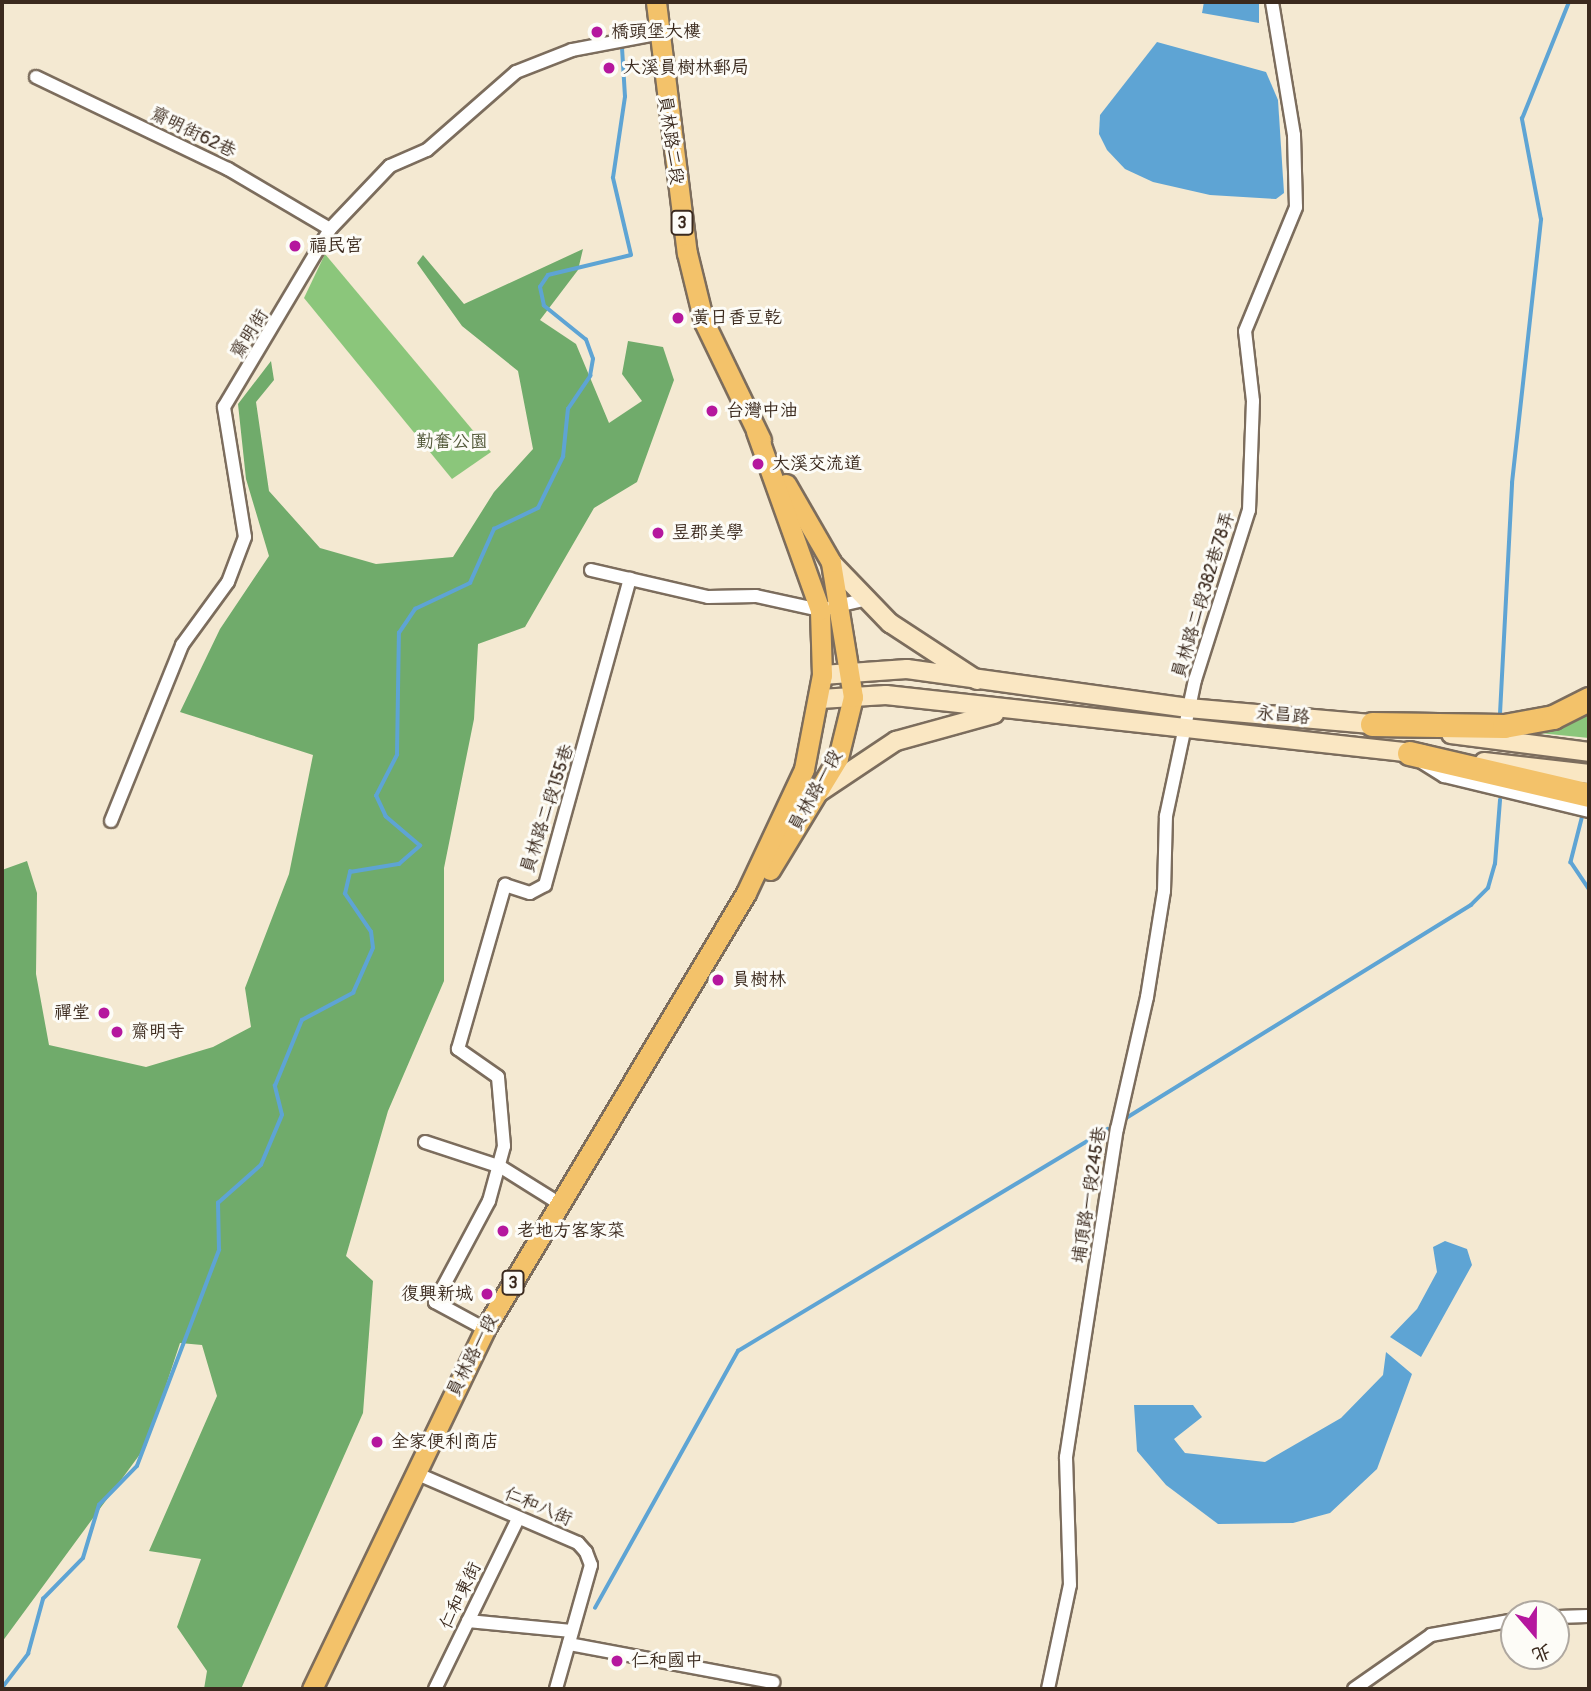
<!DOCTYPE html>
<html>
<head>
<meta charset="utf-8">
<style>
  body { margin:0 }
  #map { position:relative; width:1591px; height:1691px; overflow:hidden; background:#f4e9d2; font-family:Pangolin,"LXGW WenKai TC",sans-serif }
  div>[style] { position:absolute }
  [style*='--x'] { left:calc(var(--x)*1px); top:calc(var(--y)*1px); width:calc(var(--w)*1px); rotate:calc(var(--a)*1deg) }
  .green>* { inset:0; background:#8bc67b }
  .forest>* { inset:0; background:#70ab6b }
  .water>* { inset:0; background:#5ea4d4 }
  .stream>* { height:3.5px; margin:-1.75px; padding:0 1.75px; transform-origin:1.75px; border-radius:1.75px; background:#5ea4d4 }
  .roads { filter:drop-shadow(2px 0 #7c6d5d) drop-shadow(-2px 0 #7c6d5d) drop-shadow(0 2px #7c6d5d) drop-shadow(0 -2px #7c6d5d) }
  .street>* { height:12px; margin:-6px; padding:0 6px; transform-origin:6px; border-radius:6px; background:#fff }
  .secondary>* { height:18px; margin:-9px; padding:0 9px; transform-origin:9px; border-radius:9px; background:#fae7c3 }
  .primary>* { height:19px; margin:-9.5px; padding:0 9.5px; transform-origin:9.5px; border-radius:9.5px; background:#f3c26a }
  .highway>* { height:23px; margin:-11.5px; padding:0 11.5px; transform-origin:11.5px; border-radius:11.5px; background:#f3c26a }
  .dots>* { width:19px; height:19px; translate:-50% -50%; box-sizing:border-box; border:4px solid #fdfcf7; border-radius:50% }
  span { translate:-50% -50%; white-space:nowrap; text-align:center; line-height:1.15; -webkit-text-stroke:6px #fdfcf7; paint-order:stroke }
  .shield-label span { padding:2px 5px; background:#fdfcf7; border:2px solid; border-radius:5px; -webkit-text-stroke-width:0 }
  .shield-label { font-size:16px; color:#3b2a1e; font-weight:700 }
  .poi-label { font-size:18px; color:#3b2a1e }
  .left { translate:0 -50%; text-align:left }
  .right { translate:-100% -50%; text-align:right }
  .street-label { font-size:18px; color:#3b2a1e }
  .park-label { font-size:18px; color:#53593a }
  .frame { position:absolute; inset:0; border:4px solid #3b2a1e; pointer-events:none }
  .north { position:absolute; left:1500px; top:1600px; width:70px; height:70px; box-sizing:border-box; background:#fdfcf7; border:2px solid #afa8a0; border-radius:50%; rotate:160deg; font-size:19px; font-weight:700; line-height:28px; text-align:center; color:#3b2a1e }
  .north::after { content:''; display:block; margin:auto; width:24px; height:32px; background:#b5179e; clip-path:polygon(50% 0,100% 100%,50% 72%,0 100%) }
</style>
</head>
<body>
<div id="map">
  <div class="green">
    <div style="clip-path:polygon(325px 254px,491px 452px,452px 479px,304px 298px)"></div>
    <div style="clip-path:polygon(1589px 707px,1589px 738px,1520px 731px)"></div>
  </div>
  <div class="forest">
    <div style="clip-path:polygon(583px 249px,578px 270px,540px 320px,576px 344px,609px 423px,642px 401px,622px 374px,628px 341px,663px 347px,674px 380px,637px 482px,594px 508px,525px 627px,478px 644px,474px 719px,444px 868px,444px 981px,388px 1111px,346px 1256px,373px 1281px,363px 1413px,241px 1689px,204px 1689px,207px 1671px,177px 1627px,201px 1559px,149px 1551px,217px 1396px,202px 1345px,180px 1343px,146px 1446px,2px 1642px,2px 870px,27px 861px,37px 893px,36px 974px,49px 1045px,146px 1067px,213px 1047px,251px 1027px,245px 988px,289px 874px,313px 755px,180px 712px,220px 629px,269px 556px,246px 479px,238px 404px,271px 361px,274px 380px,256px 402px,269px 491px,320px 548px,376px 564px,453px 557px,494px 492px,533px 449px,518px 371px,462px 326px,417px 263px,423px 255px,464px 304px)"></div>
  </div>
  <div class="water">
    <div style="clip-path:polygon(1204px 2px,1259px 2px,1259px 23px,1202px 13px)"></div>
    <div style="clip-path:polygon(1157px 42px,1266px 72px,1278px 100px,1284px 193px,1276px 199px,1210px 195px,1153px 182px,1125px 169px,1107px 150px,1099px 134px,1100px 115px)"></div>
    <div style="clip-path:polygon(1445px 1241px,1467px 1249px,1472px 1265px,1421px 1357px,1390px 1337px,1417px 1309px,1437px 1272px,1433px 1247px)"></div>
    <div style="clip-path:polygon(1386px 1352px,1412px 1374px,1377px 1469px,1330px 1513px,1293px 1523px,1218px 1524px,1166px 1485px,1137px 1451px,1134px 1405px,1193px 1405px,1202px 1417px,1174px 1439px,1185px 1453px,1265px 1462px,1341px 1418px,1383px 1375px)"></div>
  </div>
  <div class="stream">
    <div style="--x:1500;--y:714;--w:231;--a:-87"></div>
    <div style="--x:1512;--y:483;--w:265;--a:-83.7"></div>
    <div style="--x:1541;--y:220;--w:103;--a:-100.7"></div>
    <div style="--x:1522;--y:119;--w:126;--a:-68.1"></div>
    <div style="--x:1583;--y:815;--w:49;--a:104.3"></div>
    <div style="--x:1571;--y:862;--w:32;--a:56"></div>
    <div style="--x:1123;--y:1120;--w:409;--a:-31.7"></div>
    <div style="--x:1471;--y:905;--w:24;--a:-45"></div>
    <div style="--x:1488;--y:888;--w:25;--a:-74"></div>
    <div style="--x:1495;--y:864;--w:64;--a:-85.5"></div>
    <div style="--x:595;--y:1608;--w:294;--a:-60.9"></div>
    <div style="--x:738;--y:1351;--w:431;--a:-31"></div>
    <div style="--x:2;--y:1688;--w:43;--a:-52.6"></div>
    <div style="--x:28;--y:1654;--w:57;--a:-74.7"></div>
    <div style="--x:43;--y:1599;--w:57;--a:-45.7"></div>
    <div style="--x:83;--y:1558;--w:55;--a:-73.2"></div>
    <div style="--x:99;--y:1505;--w:54;--a:-45.7"></div>
    <div style="--x:137;--y:1466;--w:231;--a:-69.2"></div>
    <div style="--x:219;--y:1250;--w:47;--a:-91.2"></div>
    <div style="--x:218;--y:1203;--w:57;--a:-41.5"></div>
    <div style="--x:261;--y:1165;--w:54;--a:-67.2"></div>
    <div style="--x:282;--y:1115;--w:30;--a:-104"></div>
    <div style="--x:275;--y:1086;--w:71;--a:-67.8"></div>
    <div style="--x:302;--y:1020;--w:58;--a:-27.9"></div>
    <div style="--x:353;--y:993;--w:49;--a:-66"></div>
    <div style="--x:373;--y:948;--w:16;--a:-97"></div>
    <div style="--x:371;--y:932;--w:46;--a:-124.4"></div>
    <div style="--x:345;--y:894;--w:23;--a:-77"></div>
    <div style="--x:350;--y:872;--w:50;--a:-9.3"></div>
    <div style="--x:399;--y:864;--w:28;--a:-41"></div>
    <div style="--x:420;--y:846;--w:45;--a:-139.5"></div>
    <div style="--x:386;--y:817;--w:23;--a:-115"></div>
    <div style="--x:376;--y:796;--w:46;--a:-62.9"></div>
    <div style="--x:397;--y:755;--w:122;--a:-89.1"></div>
    <div style="--x:399;--y:633;--w:29;--a:-56"></div>
    <div style="--x:415;--y:609;--w:61;--a:-25.3"></div>
    <div style="--x:470;--y:583;--w:59;--a:-66"></div>
    <div style="--x:494;--y:529;--w:49;--a:-25.5"></div>
    <div style="--x:538;--y:508;--w:57;--a:-63.9"></div>
    <div style="--x:563;--y:457;--w:48;--a:-84.1"></div>
    <div style="--x:568;--y:409;--w:40;--a:-56"></div>
    <div style="--x:590;--y:376;--w:17;--a:-80"></div>
    <div style="--x:593;--y:359;--w:20;--a:-110"></div>
    <div style="--x:586;--y:340;--w:54;--a:-141"></div>
    <div style="--x:544;--y:306;--w:19;--a:-102"></div>
    <div style="--x:540;--y:287;--w:14;--a:-56"></div>
    <div style="--x:548;--y:275;--w:85;--a:-13.5"></div>
    <div style="--x:631;--y:255;--w:79;--a:-103.2"></div>
    <div style="--x:613;--y:178;--w:82;--a:-81.6"></div>
    <div style="--x:625;--y:97;--w:49;--a:-93.5"></div>
  </div>
  <div class="roads">
    <div class="street">
      <div style="--x:36;--y:77;--w:213;--a:25.6"></div>
      <div style="--x:228;--y:169;--w:118;--a:30.5"></div>
      <div style="--x:591;--y:570;--w:120;--a:13"></div>
      <div style="--x:708;--y:597;--w:48;--a:-1.2"></div>
      <div style="--x:756;--y:596;--w:66;--a:12.3"></div>
      <div style="--x:820;--y:610;--w:48;--a:-13.2"></div>
      <div style="--x:1423;--y:763;--w:25;--a:32"></div>
      <div style="--x:1444;--y:776;--w:149;--a:13.6"></div>
      <div style="--x:111;--y:821;--w:190;--a:-68"></div>
      <div style="--x:182;--y:645;--w:78;--a:-53.9"></div>
      <div style="--x:228;--y:582;--w:48;--a:-69.3"></div>
      <div style="--x:245;--y:537;--w:132;--a:-99.2"></div>
      <div style="--x:224;--y:407;--w:207;--a:-59.2"></div>
      <div style="--x:330;--y:229;--w:87;--a:-46.4"></div>
      <div style="--x:390;--y:166;--w:40;--a:-23.4"></div>
      <div style="--x:427;--y:150;--w:118;--a:-41.2"></div>
      <div style="--x:516;--y:72;--w:60;--a:-21.4"></div>
      <div style="--x:572;--y:50;--w:86;--a:-10.7"></div>
      <div style="--x:425;--y:1142;--w:80;--a:18.2"></div>
      <div style="--x:501;--y:1167;--w:70;--a:32.1"></div>
      <div style="--x:485;--y:1329;--w:57;--a:-151.6"></div>
      <div style="--x:435;--y:1302;--w:115;--a:-61.9"></div>
      <div style="--x:489;--y:1201;--w:57;--a:-74.7"></div>
      <div style="--x:504;--y:1146;--w:69;--a:-95"></div>
      <div style="--x:498;--y:1077;--w:49;--a:-145"></div>
      <div style="--x:458;--y:1049;--w:171;--a:-74"></div>
      <div style="--x:505;--y:885;--w:26;--a:18"></div>
      <div style="--x:530;--y:893;--w:17;--a:-28"></div>
      <div style="--x:545;--y:885;--w:318;--a:-74.5"></div>
      <div style="--x:420;--y:1475;--w:172;--a:23.3"></div>
      <div style="--x:578;--y:1543;--w:12;--a:48"></div>
      <div style="--x:586;--y:1552;--w:14;--a:69"></div>
      <div style="--x:591;--y:1565;--w:129;--a:105.8"></div>
      <div style="--x:1556;--y:1617;--w:33;--a:-2"></div>
      <div style="--x:468;--y:1621;--w:104;--a:5.5"></div>
      <div style="--x:569;--y:1644;--w:208;--a:10.6"></div>
      <div style="--x:435;--y:1689;--w:189;--a:-64"></div>
      <div style="--x:1048;--y:1689;--w:106;--a:-78.1"></div>
      <div style="--x:1070;--y:1585;--w:128;--a:-91.8"></div>
      <div style="--x:1066;--y:1457;--w:332;--a:-81.2"></div>
      <div style="--x:1117;--y:1129;--w:135;--a:-77.2"></div>
      <div style="--x:1147;--y:997;--w:107;--a:-80.9"></div>
      <div style="--x:1164;--y:891;--w:75;--a:-88.5"></div>
      <div style="--x:1166;--y:816;--w:139;--a:-78"></div>
      <div style="--x:1195;--y:680;--w:178;--a:-72.4"></div>
      <div style="--x:1249;--y:510;--w:109;--a:-87.9"></div>
      <div style="--x:1253;--y:401;--w:70;--a:-96.5"></div>
      <div style="--x:1245;--y:331;--w:134;--a:-67.6"></div>
      <div style="--x:1296;--y:207;--w:72;--a:-91.6"></div>
      <div style="--x:1294;--y:135;--w:135;--a:-99.4"></div>
      <div style="--x:1354;--y:1689;--w:94;--a:-35"></div>
      <div style="--x:1431;--y:1635;--w:84;--a:-10.2"></div>
    </div>
    <div class="secondary">
      <div style="--x:831;--y:562;--w:85;--a:46"></div>
      <div style="--x:890;--y:623;--w:104;--a:33.2"></div>
      <div style="--x:822;--y:675;--w:85;--a:-4"></div>
      <div style="--x:907;--y:669;--w:284;--a:7.9"></div>
      <div style="--x:1188;--y:708;--w:195;--a:5"></div>
      <div style="--x:820;--y:699;--w:66;--a:-3.5"></div>
      <div style="--x:886;--y:695;--w:539;--a:6.28"></div>
      <div style="--x:1451;--y:734;--w:139;--a:7.4"></div>
      <div style="--x:1484;--y:762;--w:106;--a:6.5"></div>
      <div style="--x:818;--y:793;--w:94;--a:-33.7"></div>
      <div style="--x:896;--y:741;--w:102;--a:-15.4"></div>
    </div>
    <div class="primary">
      <div style="--x:656;--y:2;--w:253;--a:83"></div>
      <div style="--x:687;--y:253;--w:71;--a:76.2"></div>
      <div style="--x:704;--y:322;--w:131;--a:64.2"></div>
      <div style="--x:770;--y:870;--w:131;--a:-58.7"></div>
      <div style="--x:838;--y:758;--w:63;--a:-76.2"></div>
      <div style="--x:853;--y:697;--w:137;--a:-99.3"></div>
      <div style="--x:831;--y:562;--w:90;--a:-120"></div>
      <div style="--x:312;--y:1689;--w:399;--a:-64.3"></div>
      <div style="--x:485;--y:1329;--w:508;--a:-59.09"></div>
      <div style="--x:746;--y:893;--w:137;--a:-64.9"></div>
      <div style="--x:804;--y:769;--w:96;--a:-79.2"></div>
      <div style="--x:822;--y:675;--w:65;--a:-91.8"></div>
      <div style="--x:820;--y:610;--w:190;--a:-109.7"></div>
    </div>
    <div class="highway">
      <div style="--x:1372;--y:724;--w:132;--a:0.9"></div>
      <div style="--x:1504;--y:726;--w:50;--a:-10.4"></div>
      <div style="--x:1553;--y:717;--w:40;--a:-26.6"></div>
      <div style="--x:1409;--y:753;--w:185;--a:13.1"></div>
    </div>
  </div>
  <div class="dots">
    <div style="left:597px;top:32px;background:#b5179e"></div>
    <div style="left:609px;top:68px;background:#b5179e"></div>
    <div style="left:295px;top:246px;background:#b5179e"></div>
    <div style="left:678px;top:318px;background:#b5179e"></div>
    <div style="left:712px;top:411px;background:#b5179e"></div>
    <div style="left:758px;top:464px;background:#b5179e"></div>
    <div style="left:658px;top:533px;background:#b5179e"></div>
    <div style="left:718px;top:980px;background:#b5179e"></div>
    <div style="left:104px;top:1013px;background:#b5179e"></div>
    <div style="left:117px;top:1032px;background:#b5179e"></div>
    <div style="left:503px;top:1231px;background:#b5179e"></div>
    <div style="left:487px;top:1294px;background:#b5179e"></div>
    <div style="left:377px;top:1442px;background:#b5179e"></div>
    <div style="left:617px;top:1661px;background:#b5179e"></div>
  </div>
  <div class="shield-label">
    <span style="left:682px;top:223px">3</span>
    <span style="left:513px;top:1283px">3</span>
  </div>
  <div class="poi-label">
    <span class="left" style="left:611px;top:32px">橋頭堡大樓</span>
    <span class="left" style="left:623px;top:68px">大溪員樹林郵局</span>
    <span class="left" style="left:309px;top:246px">福民宮</span>
    <span class="left" style="left:692px;top:318px">黃日香豆乾</span>
    <span class="left" style="left:726px;top:411px">台灣中油</span>
    <span class="left" style="left:772px;top:464px">大溪交流道</span>
    <span class="left" style="left:672px;top:533px">昱郡美學</span>
    <span class="left" style="left:732px;top:980px">員樹林</span>
    <span class="right" style="left:90px;top:1013px">禪堂</span>
    <span class="left" style="left:131px;top:1032px">齋明寺</span>
    <span class="left" style="left:517px;top:1231px">老地方客家菜</span>
    <span class="right" style="left:473px;top:1294px">復興新城</span>
    <span class="left" style="left:391px;top:1442px">全家便利商店</span>
    <span class="left" style="left:631px;top:1661px">仁和國中</span>
  </div>
  <div class="street-label">
    <span style="left:193px;top:133px;rotate:26deg">齋明街62巷</span>
    <span style="left:670px;top:140px;rotate:82deg">員林路二段</span>
    <span style="left:250px;top:334px;rotate:-58deg">齋明街</span>
    <span style="left:1204px;top:595px;rotate:-73deg">員林路二段382巷78弄</span>
    <span style="left:1283px;top:716px;rotate:5deg">永昌路</span>
    <span style="left:816px;top:791px;rotate:-61deg">員林路一段</span>
    <span style="left:548px;top:809px;rotate:-72deg">員林路二段155巷</span>
    <span style="left:1090px;top:1195px;rotate:-81deg">埔頂路一段245巷</span>
    <span style="left:473px;top:1356px;rotate:-63deg">員林路一段</span>
    <span style="left:538px;top:1507px;rotate:23deg">仁和八街</span>
    <span style="left:461px;top:1596px;rotate:-64deg">仁和東街</span>
  </div>
  <div class="park-label">
    <span style="left:452px;top:442px">勤奮公園</span>
  </div>
  <div class="frame"></div>
  <div class="north">北</div>
</div>
</body>
</html>
